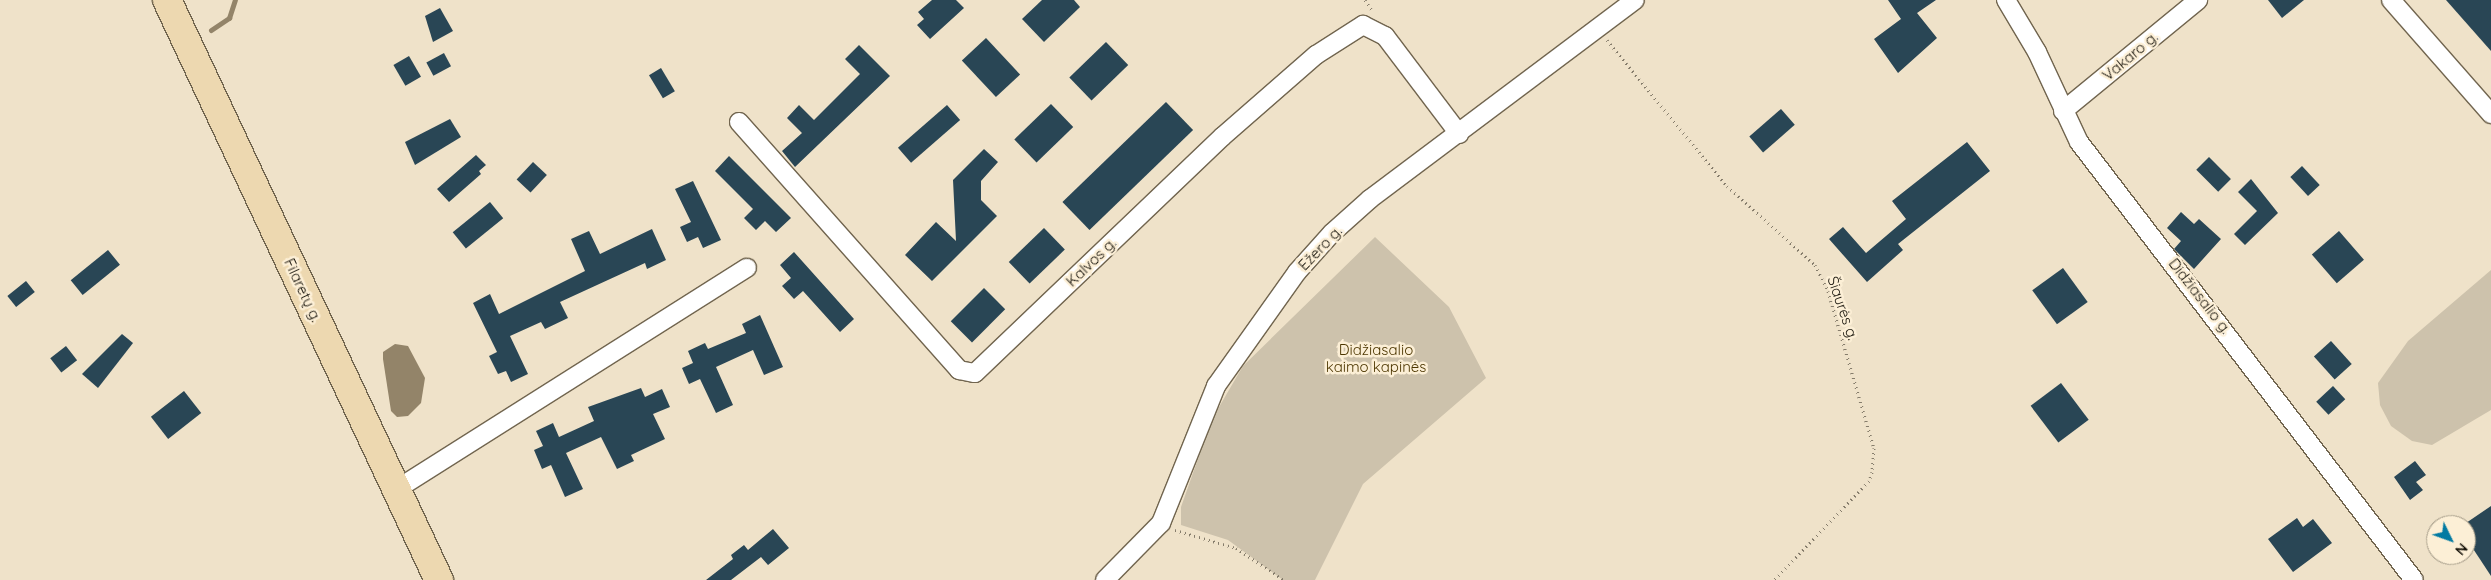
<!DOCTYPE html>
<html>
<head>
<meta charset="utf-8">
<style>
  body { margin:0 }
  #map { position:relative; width:2491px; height:580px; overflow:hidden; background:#efe2c9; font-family:Quicksand,sans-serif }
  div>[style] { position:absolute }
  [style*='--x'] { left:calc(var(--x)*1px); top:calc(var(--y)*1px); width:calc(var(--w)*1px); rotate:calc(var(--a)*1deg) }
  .green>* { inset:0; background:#cdc2ac }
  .water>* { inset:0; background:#938469 }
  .stream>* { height:5px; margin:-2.5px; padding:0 2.5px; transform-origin:2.5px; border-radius:2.5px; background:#938469 }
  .building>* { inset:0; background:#294655; transform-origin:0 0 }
  .path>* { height:3px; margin-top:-1.5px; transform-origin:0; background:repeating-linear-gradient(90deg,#857c6b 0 1px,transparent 0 5px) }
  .roads { filter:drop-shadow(1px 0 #71654f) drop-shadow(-1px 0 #71654f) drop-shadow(0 1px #71654f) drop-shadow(0 -1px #71654f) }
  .minor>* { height:18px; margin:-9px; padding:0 9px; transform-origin:9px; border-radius:9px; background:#fff }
  .primary>* { height:28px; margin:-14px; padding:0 14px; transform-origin:14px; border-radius:14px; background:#edd8b0 }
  span { translate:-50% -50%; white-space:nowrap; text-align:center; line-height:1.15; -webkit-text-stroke:5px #fcefd6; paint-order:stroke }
  .street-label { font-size:15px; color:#19150c }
  .park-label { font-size:15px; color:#4c3600 }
  .north { position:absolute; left:2426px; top:515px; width:50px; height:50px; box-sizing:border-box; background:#fcefd6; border:1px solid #a19885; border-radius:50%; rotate:132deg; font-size:14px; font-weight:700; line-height:20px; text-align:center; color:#19150c }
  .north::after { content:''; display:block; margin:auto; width:18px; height:22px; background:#027aa2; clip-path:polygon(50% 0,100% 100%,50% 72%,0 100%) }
</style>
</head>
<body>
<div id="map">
  <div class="green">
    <div style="clip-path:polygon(1375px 237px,1449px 307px,1486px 378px,1363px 484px,1315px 580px,1283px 580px,1228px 540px,1181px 525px,1181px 507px,1212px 419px,1243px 366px)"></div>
    <div style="clip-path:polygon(2491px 270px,2491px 410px,2432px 445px,2412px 441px,2391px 426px,2380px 405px,2378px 383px,2408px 341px)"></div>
  </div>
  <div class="water">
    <div style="clip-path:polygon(395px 344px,408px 346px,425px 378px,421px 403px,408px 416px,397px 417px,391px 411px,383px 359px,383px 352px)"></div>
  </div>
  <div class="stream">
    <div style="--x:211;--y:30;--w:22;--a:-34"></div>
    <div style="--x:229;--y:18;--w:19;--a:-72"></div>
  </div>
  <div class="building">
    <div style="clip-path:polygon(932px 0,956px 0,964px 8px,930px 39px,917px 25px,924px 19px,918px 12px)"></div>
    <div style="clip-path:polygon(1042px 0,1074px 0,1080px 7px,1044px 42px,1022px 19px)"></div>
    <div style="clip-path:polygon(1888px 0,1936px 0,1917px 13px,1937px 38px,1898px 73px,1874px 39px,1901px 19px)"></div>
    <div style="clip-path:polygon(2268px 0,2304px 0,2282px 18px)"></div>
    <div style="clip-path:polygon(2446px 0,2491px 0,2491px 51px)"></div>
    <div style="clip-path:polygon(440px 8px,453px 31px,433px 42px,425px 16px)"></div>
    <div style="left:986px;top:38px;width:50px;height:33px;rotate:47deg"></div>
    <div style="left:1106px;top:42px;width:32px;height:51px;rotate:46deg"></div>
    <div style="clip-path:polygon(859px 45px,890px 76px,795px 167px,782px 151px,802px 133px,787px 118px,799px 105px,814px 120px,860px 74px,845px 59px)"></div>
    <div style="left:444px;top:53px;width:15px;height:20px;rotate:62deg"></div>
    <div style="left:409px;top:56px;width:24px;height:18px;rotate:60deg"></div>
    <div style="left:661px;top:68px;width:27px;height:14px;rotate:59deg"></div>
    <div style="left:1166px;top:102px;width:39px;height:144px;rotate:46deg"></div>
    <div style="left:1051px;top:104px;width:32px;height:51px;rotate:46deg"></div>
    <div style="left:947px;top:105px;width:20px;height:65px;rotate:49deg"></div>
    <div style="left:1781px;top:109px;width:21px;height:42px;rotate:49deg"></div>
    <div style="clip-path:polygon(450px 119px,461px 137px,415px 165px,405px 142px)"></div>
    <div style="clip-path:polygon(1967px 142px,1990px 171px,1898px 244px,1903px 250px,1867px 282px,1829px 239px,1843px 227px,1866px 253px,1906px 219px,1892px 201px)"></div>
    <div style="clip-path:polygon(984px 149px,998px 162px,981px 181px,981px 200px,997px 216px,932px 281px,905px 255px,936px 222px,956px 241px,953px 180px)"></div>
    <div style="clip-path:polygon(476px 155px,486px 165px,479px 171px,481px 174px,449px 202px,437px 189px)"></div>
    <div style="clip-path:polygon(729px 156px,791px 218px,776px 232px,765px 221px,756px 230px,744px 218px,753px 209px,715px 171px)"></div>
    <div style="left:2209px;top:157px;width:31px;height:18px;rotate:45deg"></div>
    <div style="left:533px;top:162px;width:19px;height:24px;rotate:43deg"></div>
    <div style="left:2302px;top:166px;width:26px;height:16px;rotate:47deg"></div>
    <div style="clip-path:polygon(2251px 179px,2278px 213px,2245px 245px,2234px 234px,2257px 211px,2238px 192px)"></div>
    <div style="clip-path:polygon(693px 181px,721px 240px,703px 248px,698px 237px,687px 242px,680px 227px,691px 222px,675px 189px)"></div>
    <div style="left:490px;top:202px;width:21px;height:48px;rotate:51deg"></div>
    <div style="clip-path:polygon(2181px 212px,2194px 224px,2199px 219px,2221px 239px,2194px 269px,2174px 249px,2181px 241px,2167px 228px)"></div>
    <div style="left:1044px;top:228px;width:30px;height:49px;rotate:46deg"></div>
    <div style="clip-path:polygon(652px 229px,666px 260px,647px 269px,645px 263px,560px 302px,568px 318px,545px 329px,541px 322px,510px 336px,528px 374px,511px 382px,506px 371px,498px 374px,489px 356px,497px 352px,473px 303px,490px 294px,499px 314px,585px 271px,571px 239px,589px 231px,600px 254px)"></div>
    <div style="left:2339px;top:231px;width:38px;height:36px;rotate:49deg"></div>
    <div style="left:108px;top:250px;width:19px;height:48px;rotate:51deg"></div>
    <div style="clip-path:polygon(794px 252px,854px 319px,840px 332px,803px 291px,794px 299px,782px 286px,791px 278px,780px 265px)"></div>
    <div style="left:2063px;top:268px;width:42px;height:38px;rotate:54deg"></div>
    <div style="left:26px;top:281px;width:14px;height:24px;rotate:51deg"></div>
    <div style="left:984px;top:288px;width:30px;height:47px;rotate:45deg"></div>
    <div style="clip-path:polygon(760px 315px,783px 367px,764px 375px,753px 350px,716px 367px,733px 405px,716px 413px,700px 379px,689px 384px,682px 368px,693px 363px,688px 351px,705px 343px,708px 349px,746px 333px,742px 324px)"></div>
    <div style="clip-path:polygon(122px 334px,133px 343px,98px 388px,82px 374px)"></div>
    <div style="left:2331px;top:341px;width:31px;height:23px;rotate:48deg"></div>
    <div style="left:66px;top:346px;width:18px;height:20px;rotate:52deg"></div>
    <div style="left:2061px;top:383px;width:46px;height:38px;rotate:53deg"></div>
    <div style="left:2333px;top:386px;width:18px;height:23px;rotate:47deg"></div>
    <div style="clip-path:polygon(641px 388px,645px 397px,662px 389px,670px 407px,653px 414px,665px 439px,631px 455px,634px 461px,617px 469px,601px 437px,566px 453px,583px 489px,565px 497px,551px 465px,542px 469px,534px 450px,543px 446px,536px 431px,553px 423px,559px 437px,594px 421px,588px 407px)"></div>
    <div style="left:184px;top:391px;width:28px;height:42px;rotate:52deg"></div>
    <div style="clip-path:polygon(2415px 461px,2426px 475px,2416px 482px,2423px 490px,2410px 500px,2394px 477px)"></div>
    <div style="clip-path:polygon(2491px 506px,2491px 576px,2466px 538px,2466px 523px)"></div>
    <div style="clip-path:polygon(2297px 518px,2303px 527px,2313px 519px,2332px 543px,2293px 572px,2268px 539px)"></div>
    <div style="clip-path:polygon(773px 529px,789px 548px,768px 565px,761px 557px,731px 580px,706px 580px,733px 559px,731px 555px,744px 545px,748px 550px)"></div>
  </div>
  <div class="path">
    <div style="--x:1365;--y:0;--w:11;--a:56"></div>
    <div style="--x:1607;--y:40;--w:189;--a:50.6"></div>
    <div style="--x:1727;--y:186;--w:118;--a:41.9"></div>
    <div style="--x:1815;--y:265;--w:29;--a:63"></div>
    <div style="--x:1828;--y:291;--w:164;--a:73.7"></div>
    <div style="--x:1874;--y:448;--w:24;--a:95"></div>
    <div style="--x:1872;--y:472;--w:9;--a:108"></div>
    <div style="--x:1869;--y:481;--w:137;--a:133.8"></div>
    <div style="--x:1175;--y:530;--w:64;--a:16.4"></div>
    <div style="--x:1236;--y:548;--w:58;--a:33.7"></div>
  </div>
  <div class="roads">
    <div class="minor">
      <div style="--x:2006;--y:0;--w:61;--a:59.2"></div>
      <div style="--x:2037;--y:52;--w:99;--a:65"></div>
      <div style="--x:2079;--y:142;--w:551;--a:52.59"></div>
      <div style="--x:2391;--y:0;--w:152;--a:48.7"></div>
      <div style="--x:2063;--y:111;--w:175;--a:-39.4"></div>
      <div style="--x:739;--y:122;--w:332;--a:48.4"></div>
      <div style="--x:959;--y:370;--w:16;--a:11"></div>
      <div style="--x:975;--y:373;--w:342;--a:-43.7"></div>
      <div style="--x:1222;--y:137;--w:125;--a:-41.1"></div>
      <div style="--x:1316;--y:55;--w:56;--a:-32.6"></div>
      <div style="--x:1363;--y:25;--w:25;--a:27"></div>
      <div style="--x:1385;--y:36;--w:123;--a:52.9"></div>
      <div style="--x:397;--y:489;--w:414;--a:-32.3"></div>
      <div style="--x:1105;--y:580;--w:80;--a:-45.5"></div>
      <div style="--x:1161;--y:523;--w:148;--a:-68.1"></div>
      <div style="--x:1216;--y:386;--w:140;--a:-54.6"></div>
      <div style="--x:1297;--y:272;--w:52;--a:-48.1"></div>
      <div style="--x:1332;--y:233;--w:51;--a:-41.8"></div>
      <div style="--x:1370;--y:199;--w:331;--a:-36.9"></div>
    </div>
    <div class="primary">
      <div style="--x:167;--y:0;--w:641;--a:64.88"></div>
    </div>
  </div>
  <div class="street-label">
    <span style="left:2130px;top:56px;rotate:-40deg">Vakaro g.</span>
    <span style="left:1320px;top:248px;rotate:-46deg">Ežero g.</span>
    <span style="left:1091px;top:262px;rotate:-44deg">Kalvos g.</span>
    <span style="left:303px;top:290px;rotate:65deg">Filaretų g.</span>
    <span style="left:2200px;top:296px;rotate:52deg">Didžiasalio g.</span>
    <span style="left:1843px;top:308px;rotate:71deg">Šiaurės g.</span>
  </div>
  <div class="park-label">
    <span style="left:1376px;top:358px">Didžiasalio<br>kaimo kapinės</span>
  </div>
  <div class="north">N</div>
</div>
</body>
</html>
